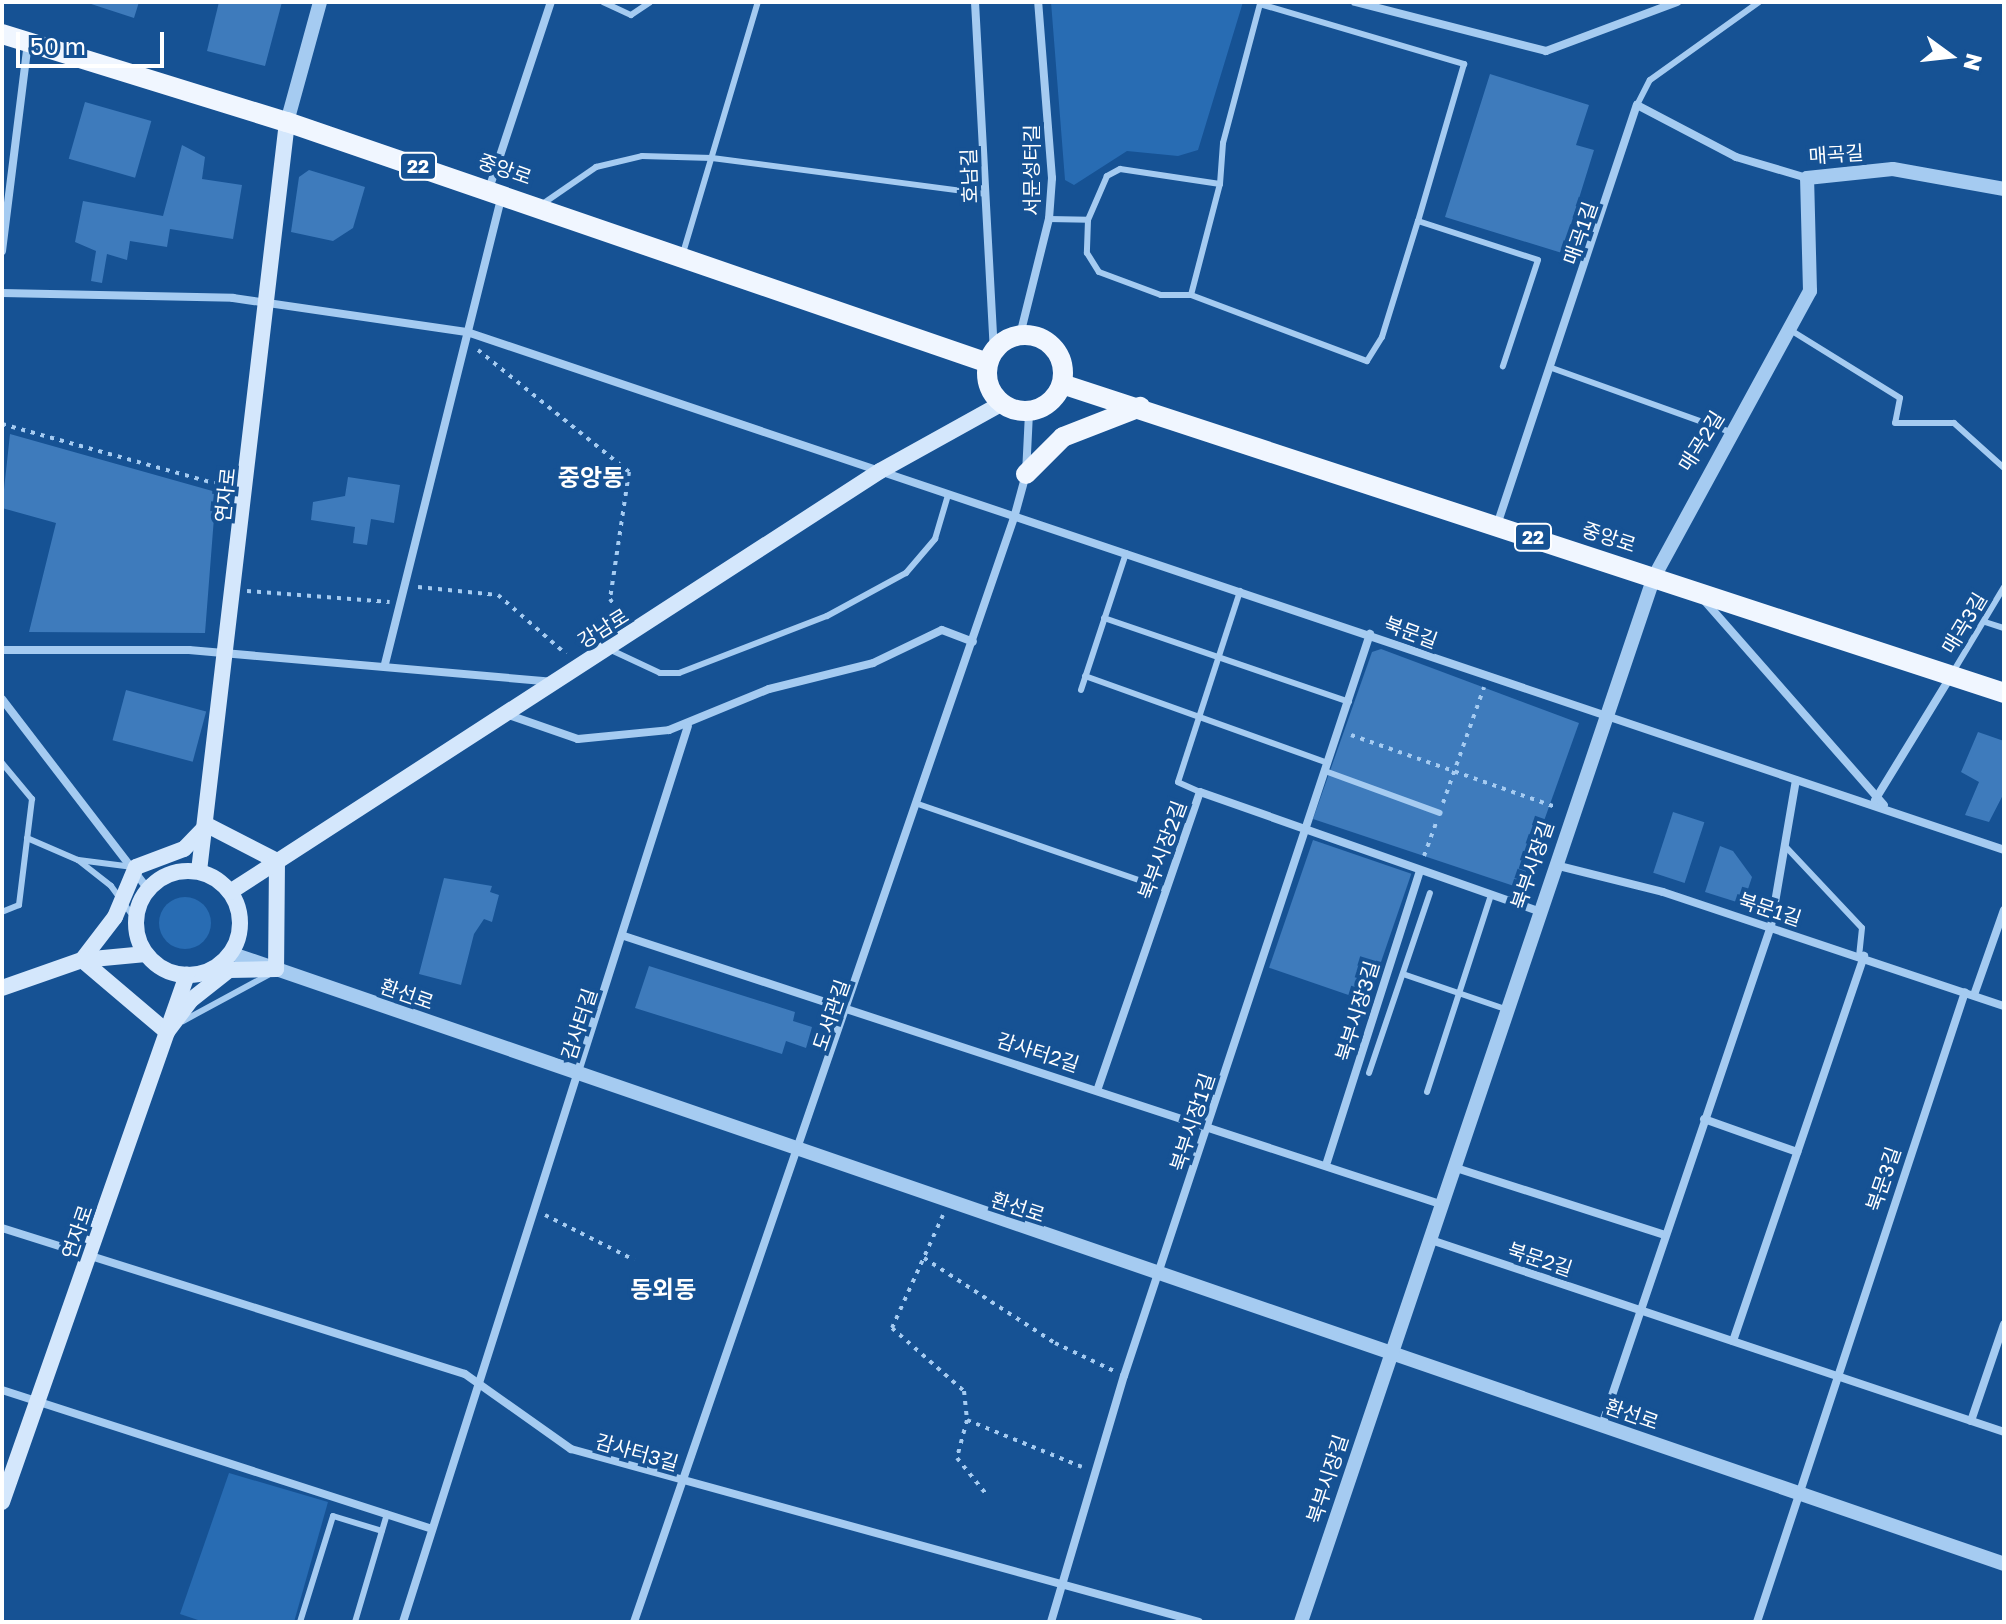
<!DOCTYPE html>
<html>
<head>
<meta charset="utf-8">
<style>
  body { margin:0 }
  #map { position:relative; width:2006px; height:1624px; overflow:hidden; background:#165294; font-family:"Golos Text","Noto Sans KR",sans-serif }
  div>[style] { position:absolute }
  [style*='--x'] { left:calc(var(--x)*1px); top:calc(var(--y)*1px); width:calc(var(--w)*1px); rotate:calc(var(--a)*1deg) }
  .green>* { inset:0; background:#286cb3 }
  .round { border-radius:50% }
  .building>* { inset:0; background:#3e7bbc; transform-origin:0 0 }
  .path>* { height:4px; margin-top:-2px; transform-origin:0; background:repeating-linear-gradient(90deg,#a5cbf1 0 4px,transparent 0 10px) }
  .service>* { height:6px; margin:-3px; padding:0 3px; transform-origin:3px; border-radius:3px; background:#a5cbf1 }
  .minor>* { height:8px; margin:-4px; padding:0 4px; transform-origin:4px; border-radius:4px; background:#a5cbf1 }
  .tertiary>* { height:14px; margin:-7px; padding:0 7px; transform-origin:7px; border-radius:7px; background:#a5cbf1 }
  .secondary>* { height:16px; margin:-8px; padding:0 8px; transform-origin:8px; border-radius:8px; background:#d4e7fc }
  .secondary>.ring { margin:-8px; padding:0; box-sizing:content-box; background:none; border:16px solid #d4e7fc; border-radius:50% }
  .primary>* { height:20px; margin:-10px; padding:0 10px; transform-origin:10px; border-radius:10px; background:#f0f6ff }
  .primary>.ring { margin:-10px; padding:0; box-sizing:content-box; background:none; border:20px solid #f0f6ff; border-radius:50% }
  span { translate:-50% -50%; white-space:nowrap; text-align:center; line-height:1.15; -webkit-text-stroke:8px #165294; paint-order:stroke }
  .shield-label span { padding:2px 6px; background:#165294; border:2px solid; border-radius:6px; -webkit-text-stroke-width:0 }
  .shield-label { font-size:18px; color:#fff; font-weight:700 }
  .street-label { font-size:20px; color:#fff }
  .quarter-label { font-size:24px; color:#fff; font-weight:700 }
  .frame { position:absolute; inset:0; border:4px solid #fff; pointer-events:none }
  .north { position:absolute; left:1910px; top:16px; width:80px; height:80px; -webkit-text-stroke:6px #165294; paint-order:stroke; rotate:105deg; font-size:22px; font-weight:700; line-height:32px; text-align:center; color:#fff }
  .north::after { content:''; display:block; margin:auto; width:28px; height:36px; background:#fff; clip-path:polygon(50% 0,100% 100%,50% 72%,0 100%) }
  .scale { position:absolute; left:16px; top:32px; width:148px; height:36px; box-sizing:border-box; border:4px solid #fff; border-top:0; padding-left:10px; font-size:24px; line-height:28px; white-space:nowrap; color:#fff; -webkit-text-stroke:6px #165294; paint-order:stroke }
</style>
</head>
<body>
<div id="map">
  <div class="green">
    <div style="clip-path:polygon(1051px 2px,1243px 2px,1198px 150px,1178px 156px,1127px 151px,1074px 185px,1065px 180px)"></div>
    <div class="round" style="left:159px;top:897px;width:52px;height:52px"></div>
    <div style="clip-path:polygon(229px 1473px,328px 1502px,294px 1622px,204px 1622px,180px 1614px)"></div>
  </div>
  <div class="building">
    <div style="clip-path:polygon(85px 2px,139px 2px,134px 18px)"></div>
    <div style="clip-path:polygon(219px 2px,282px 2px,265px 66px,207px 51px)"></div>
    <div style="clip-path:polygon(1490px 74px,1589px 105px,1576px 145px,1594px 150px,1562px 253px,1445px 217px)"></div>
    <div style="left:85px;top:102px;width:69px;height:59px;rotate:16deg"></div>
    <div style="clip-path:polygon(182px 145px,205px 157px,202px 179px,242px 185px,233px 239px,170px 229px,167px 247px,130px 241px,127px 260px,107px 254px,102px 283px,91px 281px,96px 251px,75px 242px,83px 201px,163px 216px)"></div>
    <div style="clip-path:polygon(309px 170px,365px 187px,353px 228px,333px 241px,291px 232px,299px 177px)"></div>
    <div style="clip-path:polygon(10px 434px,216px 492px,205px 633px,29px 632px,56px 523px,2px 508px)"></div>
    <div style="clip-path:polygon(348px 477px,400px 485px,394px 523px,371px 519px,367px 545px,353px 543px,355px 527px,311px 520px,313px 502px,345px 496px)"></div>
    <div style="clip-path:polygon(1381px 649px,1579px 723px,1520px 888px,1313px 819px,1372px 652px)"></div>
    <div style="left:126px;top:690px;width:83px;height:52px;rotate:15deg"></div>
    <div style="clip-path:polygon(1978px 732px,2004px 741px,2004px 793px,1989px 822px,1965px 815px,1979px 782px,1961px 772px)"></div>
    <div style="left:1673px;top:812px;width:33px;height:64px;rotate:18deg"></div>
    <div style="left:1313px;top:840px;width:104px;height:135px;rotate:19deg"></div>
    <div style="clip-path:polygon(1720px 846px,1733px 851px,1752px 877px,1743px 904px,1705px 892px)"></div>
    <div style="clip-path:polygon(444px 878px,492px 886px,490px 892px,499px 895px,492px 922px,484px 919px,474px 934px,461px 985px,419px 974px)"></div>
    <div style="clip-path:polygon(649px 966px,795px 1012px,793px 1021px,812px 1027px,806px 1048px,786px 1041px,782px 1054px,635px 1008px)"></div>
  </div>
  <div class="path">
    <div style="--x:478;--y:350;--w:194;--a:38.9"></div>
    <div style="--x:629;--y:472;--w:128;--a:98.5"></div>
    <div style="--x:610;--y:599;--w:23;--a:56"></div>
    <div style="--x:2;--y:424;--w:235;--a:15.6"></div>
    <div style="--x:418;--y:587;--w:80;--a:5.7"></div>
    <div style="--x:498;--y:595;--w:90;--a:40.9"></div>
    <div style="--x:247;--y:591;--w:143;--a:4.4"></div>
    <div style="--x:1351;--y:735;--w:219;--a:19.4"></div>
    <div style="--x:1443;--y:803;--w:123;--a:-70.5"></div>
    <div style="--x:1424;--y:856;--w:35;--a:-70"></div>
    <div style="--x:545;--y:1215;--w:100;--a:26.8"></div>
    <div style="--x:943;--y:1215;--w:124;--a:114.3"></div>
    <div style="--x:892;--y:1328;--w:96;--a:41.2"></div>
    <div style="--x:964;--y:1391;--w:29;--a:84"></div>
    <div style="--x:967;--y:1420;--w:39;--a:105"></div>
    <div style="--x:957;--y:1458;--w:46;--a:51.1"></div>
    <div style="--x:924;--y:1258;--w:156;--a:33"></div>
    <div style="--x:1055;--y:1343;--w:65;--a:25.4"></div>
    <div style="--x:967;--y:1420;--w:124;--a:22.2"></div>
  </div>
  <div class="service">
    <div style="--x:603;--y:2;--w:31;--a:25"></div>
    <div style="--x:631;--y:15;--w:23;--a:-34"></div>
    <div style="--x:1637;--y:105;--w:28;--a:-63"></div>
    <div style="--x:1650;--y:80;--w:134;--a:-35.6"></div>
    <div style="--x:1220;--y:184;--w:41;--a:-85.8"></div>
    <div style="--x:1223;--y:143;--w:144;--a:-75.1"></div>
    <div style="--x:1260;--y:4;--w:213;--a:16.4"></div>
    <div style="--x:1464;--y:64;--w:164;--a:106.3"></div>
    <div style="--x:541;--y:205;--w:67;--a:-34.6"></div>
    <div style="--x:596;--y:167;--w:47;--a:-13.4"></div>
    <div style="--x:642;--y:156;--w:70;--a:1.6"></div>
    <div style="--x:712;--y:158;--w:275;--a:7.5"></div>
    <div style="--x:1049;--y:219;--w:39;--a:1"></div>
    <div style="--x:1088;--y:220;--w:33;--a:92"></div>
    <div style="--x:1087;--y:253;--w:22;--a:58"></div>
    <div style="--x:1099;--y:272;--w:66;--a:20.4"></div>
    <div style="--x:1161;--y:295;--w:30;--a:0"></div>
    <div style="--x:1191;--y:295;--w:115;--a:-75.4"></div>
    <div style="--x:1220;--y:184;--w:101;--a:-171.5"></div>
    <div style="--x:1120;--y:169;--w:15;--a:152"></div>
    <div style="--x:1107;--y:176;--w:48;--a:113.4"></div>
    <div style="--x:683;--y:253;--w:262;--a:-73.4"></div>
    <div style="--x:1191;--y:295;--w:188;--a:20.6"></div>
    <div style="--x:1367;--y:361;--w:28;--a:-58"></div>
    <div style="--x:1382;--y:337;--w:121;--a:-72.8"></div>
    <div style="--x:1418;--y:221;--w:126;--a:18"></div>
    <div style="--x:1538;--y:260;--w:112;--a:108.3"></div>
    <div style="--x:1792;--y:331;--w:127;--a:31.8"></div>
    <div style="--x:1900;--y:398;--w:25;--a:101"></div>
    <div style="--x:1895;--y:423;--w:59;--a:0"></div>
    <div style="--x:1954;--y:423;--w:67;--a:42"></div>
    <div style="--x:1549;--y:367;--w:193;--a:19.7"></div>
    <div style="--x:1104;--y:618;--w:259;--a:18.9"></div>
    <div style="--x:1985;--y:622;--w:20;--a:18"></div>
    <div style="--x:611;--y:650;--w:54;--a:25.1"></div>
    <div style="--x:660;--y:673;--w:19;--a:0"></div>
    <div style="--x:679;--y:673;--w:159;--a:-21.1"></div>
    <div style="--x:827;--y:616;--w:90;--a:-28.6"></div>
    <div style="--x:906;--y:573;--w:45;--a:-49.5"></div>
    <div style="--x:935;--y:539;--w:46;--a:-73.5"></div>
    <div style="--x:1953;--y:672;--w:99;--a:-59"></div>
    <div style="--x:1085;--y:676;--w:258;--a:19.7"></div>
    <div style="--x:1081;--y:690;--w:144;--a:-71.8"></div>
    <div style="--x:2;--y:763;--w:47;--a:50.2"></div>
    <div style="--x:32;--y:799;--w:107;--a:97"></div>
    <div style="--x:19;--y:905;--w:18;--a:158"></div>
    <div style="--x:1325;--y:771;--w:122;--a:20.1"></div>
    <div style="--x:1200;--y:792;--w:24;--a:-156"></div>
    <div style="--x:1178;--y:782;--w:201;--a:-72"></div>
    <div style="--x:918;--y:804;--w:261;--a:19"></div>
    <div style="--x:27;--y:838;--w:56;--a:23.3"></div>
    <div style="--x:1785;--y:846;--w:112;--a:46.8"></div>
    <div style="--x:1862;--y:928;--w:27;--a:96"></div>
    <div style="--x:133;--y:867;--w:55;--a:-172.7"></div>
    <div style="--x:78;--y:860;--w:42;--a:38.2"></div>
    <div style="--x:111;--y:886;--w:42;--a:53.7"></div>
    <div style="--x:1403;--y:974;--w:108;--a:18.9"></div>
    <div style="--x:183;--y:1021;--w:97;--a:-28.4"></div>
    <div style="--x:1369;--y:1073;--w:190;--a:-71.3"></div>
    <div style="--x:1427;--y:1092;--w:207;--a:-72"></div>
    <div style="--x:300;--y:1622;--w:111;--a:-72.7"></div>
    <div style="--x:333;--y:1516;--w:51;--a:17"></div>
    <div style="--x:355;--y:1622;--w:113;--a:-73.5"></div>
  </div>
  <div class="minor">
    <div style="--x:975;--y:2;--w:348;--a:86.9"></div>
    <div style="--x:1355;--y:2;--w:197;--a:14.4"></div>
    <div style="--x:1546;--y:51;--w:140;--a:-20.5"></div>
    <div style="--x:489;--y:189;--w:197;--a:-71.7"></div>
    <div style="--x:2;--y:251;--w:211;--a:-82.9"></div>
    <div style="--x:2;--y:293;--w:231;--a:1.2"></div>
    <div style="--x:233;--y:298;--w:236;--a:8.3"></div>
    <div style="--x:467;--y:332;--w:1622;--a:18.62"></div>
    <div style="--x:1020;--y:335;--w:120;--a:-76"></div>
    <div style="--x:1049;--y:219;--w:41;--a:-85.8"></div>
    <div style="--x:1052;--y:178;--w:177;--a:-94.5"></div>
    <div style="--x:1497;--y:525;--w:443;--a:-71.6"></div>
    <div style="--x:1637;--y:105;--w:112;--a:27.7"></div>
    <div style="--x:1736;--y:157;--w:74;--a:16.5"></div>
    <div style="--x:1703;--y:599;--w:274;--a:48.7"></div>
    <div style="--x:2;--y:650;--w:187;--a:0"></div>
    <div style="--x:189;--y:650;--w:364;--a:5"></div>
    <div style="--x:385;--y:664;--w:483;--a:-76"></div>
    <div style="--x:2;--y:699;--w:240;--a:52.5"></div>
    <div style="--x:509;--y:715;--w:73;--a:19.2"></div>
    <div style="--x:578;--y:739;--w:91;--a:-5.6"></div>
    <div style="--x:669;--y:730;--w:108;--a:-22.3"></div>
    <div style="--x:769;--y:689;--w:107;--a:-14"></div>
    <div style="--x:873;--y:663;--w:76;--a:-25.6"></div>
    <div style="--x:942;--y:630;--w:33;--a:21"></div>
    <div style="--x:1875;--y:800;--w:145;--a:-58.5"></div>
    <div style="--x:1555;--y:865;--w:111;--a:14"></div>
    <div style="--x:1663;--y:892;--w:360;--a:18.5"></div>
    <div style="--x:624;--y:936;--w:859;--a:18.18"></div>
    <div style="--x:1974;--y:995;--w:90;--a:-70.6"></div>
    <div style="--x:1098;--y:1088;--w:313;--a:-71"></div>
    <div style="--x:1200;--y:792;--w:357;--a:19.4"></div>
    <div style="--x:1704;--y:1119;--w:99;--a:19.5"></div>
    <div style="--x:1327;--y:1162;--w:306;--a:-72.3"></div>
    <div style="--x:1453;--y:1167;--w:223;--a:17.8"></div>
    <div style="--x:2;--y:1228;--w:485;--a:17.5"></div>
    <div style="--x:465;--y:1374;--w:130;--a:35.3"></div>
    <div style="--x:571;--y:1449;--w:651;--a:15.4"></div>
    <div style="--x:1428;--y:1239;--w:607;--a:18.52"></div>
    <div style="--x:1733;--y:1341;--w:407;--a:-71.2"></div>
    <div style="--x:2;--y:1390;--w:449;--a:17.9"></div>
    <div style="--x:1971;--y:1421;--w:102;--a:-71.2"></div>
    <div style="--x:1602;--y:1425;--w:527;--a:-71.29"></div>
    <div style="--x:1771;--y:926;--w:148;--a:-80.3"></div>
    <div style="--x:403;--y:1622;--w:940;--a:-72.36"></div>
    <div style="--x:634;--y:1622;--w:1168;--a:-71.01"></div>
    <div style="--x:1014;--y:518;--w:46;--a:-74.7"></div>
    <div style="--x:1026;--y:474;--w:62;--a:-87.2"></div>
    <div style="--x:1051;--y:1622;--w:257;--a:-73.5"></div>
    <div style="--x:1124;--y:1376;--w:782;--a:-71.66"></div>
    <div style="--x:1757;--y:1622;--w:663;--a:-71.73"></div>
  </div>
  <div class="tertiary">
    <div style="--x:287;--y:122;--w:124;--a:-74.6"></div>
    <div style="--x:230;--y:953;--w:1876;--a:19"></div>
    <div style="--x:1301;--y:1622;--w:1103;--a:-71.34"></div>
    <div style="--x:1654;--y:577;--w:326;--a:-61.4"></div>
    <div style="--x:1810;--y:291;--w:113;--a:-91.5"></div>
    <div style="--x:1807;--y:178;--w:86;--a:-6"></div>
    <div style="--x:1893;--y:169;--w:113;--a:10.2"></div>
  </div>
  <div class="secondary">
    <div style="--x:207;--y:825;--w:79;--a:27.2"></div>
    <div style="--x:277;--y:861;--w:108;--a:90.5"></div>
    <div style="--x:276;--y:969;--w:47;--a:178.8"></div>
    <div style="--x:229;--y:970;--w:48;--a:141.7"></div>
    <div style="--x:191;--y:1000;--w:40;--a:127"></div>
    <div style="--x:167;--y:1032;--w:111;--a:-139.7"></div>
    <div style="--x:82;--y:960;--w:54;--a:-52.5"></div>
    <div style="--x:115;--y:917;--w:54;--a:-67.2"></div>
    <div style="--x:136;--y:867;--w:51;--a:-20.6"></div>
    <div style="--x:184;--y:849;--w:33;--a:-46"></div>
    <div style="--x:199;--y:871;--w:754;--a:-83.3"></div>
    <div class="ring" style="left:136px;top:871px;width:88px;height:88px"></div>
    <div style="--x:230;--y:892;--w:774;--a:-32.93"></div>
    <div style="--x:880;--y:471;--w:138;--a:-29"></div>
    <div style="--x:2;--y:988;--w:85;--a:-19.3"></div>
    <div style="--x:82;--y:960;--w:64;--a:-5.4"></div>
    <div style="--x:2;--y:1502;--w:559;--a:-70.66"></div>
  </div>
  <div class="primary">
    <div style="--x:2;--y:34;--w:298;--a:17.2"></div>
    <div style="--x:287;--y:122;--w:741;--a:18.97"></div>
    <div class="ring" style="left:987px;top:335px;width:56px;height:56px"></div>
    <div style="--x:1062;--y:384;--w:991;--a:18.16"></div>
    <div style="--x:1026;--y:474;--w:52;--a:-45"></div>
    <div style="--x:1063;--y:437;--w:83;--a:-21.3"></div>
  </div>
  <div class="shield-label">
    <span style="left:418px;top:166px">22</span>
    <span style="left:1533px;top:537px">22</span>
  </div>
  <div class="street-label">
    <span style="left:1836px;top:154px;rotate:-4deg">매곡길</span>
    <span style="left:505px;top:169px;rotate:19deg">중앙로</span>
    <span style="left:1031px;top:170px;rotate:-90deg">서문성터길</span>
    <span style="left:969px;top:176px;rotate:-92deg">호남길</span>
    <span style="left:1580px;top:233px;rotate:-71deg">매곡1길</span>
    <span style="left:1701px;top:441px;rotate:-58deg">매곡2길</span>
    <span style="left:225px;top:495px;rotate:-84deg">연자로</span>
    <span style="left:1609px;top:537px;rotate:18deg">중앙로</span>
    <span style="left:1964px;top:623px;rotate:-59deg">매곡3길</span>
    <span style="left:603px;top:628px;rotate:-32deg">강남로</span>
    <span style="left:1411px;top:632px;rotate:20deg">북문길</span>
    <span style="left:1162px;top:850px;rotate:-70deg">북부시장2길</span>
    <span style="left:1532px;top:865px;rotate:-71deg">북부시장길</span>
    <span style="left:1770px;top:909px;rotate:18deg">북문1길</span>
    <span style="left:407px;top:994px;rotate:19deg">환선로</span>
    <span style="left:1357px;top:1011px;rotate:-73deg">북부시장3길</span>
    <span style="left:831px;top:1015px;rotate:-71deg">도서관길</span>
    <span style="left:579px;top:1024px;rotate:-72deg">감사터길</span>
    <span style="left:1038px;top:1052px;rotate:18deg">감사터2길</span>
    <span style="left:1192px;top:1122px;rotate:-72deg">북부시장1길</span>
    <span style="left:1883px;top:1179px;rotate:-71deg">북문3길</span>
    <span style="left:1018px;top:1207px;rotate:18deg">환선로</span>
    <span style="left:77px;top:1232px;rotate:-71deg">연자로</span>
    <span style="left:1540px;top:1259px;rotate:18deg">북문2길</span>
    <span style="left:1632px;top:1414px;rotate:19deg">환선로</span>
    <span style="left:637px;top:1452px;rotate:16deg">감사터3길</span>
    <span style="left:1327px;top:1479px;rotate:-72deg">북부시장길</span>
  </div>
  <div class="quarter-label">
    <span style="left:591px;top:477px">중앙동</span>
    <span style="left:663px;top:1289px">동외동</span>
  </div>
  <div class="frame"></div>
  <div class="north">N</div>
  <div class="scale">50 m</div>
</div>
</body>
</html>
